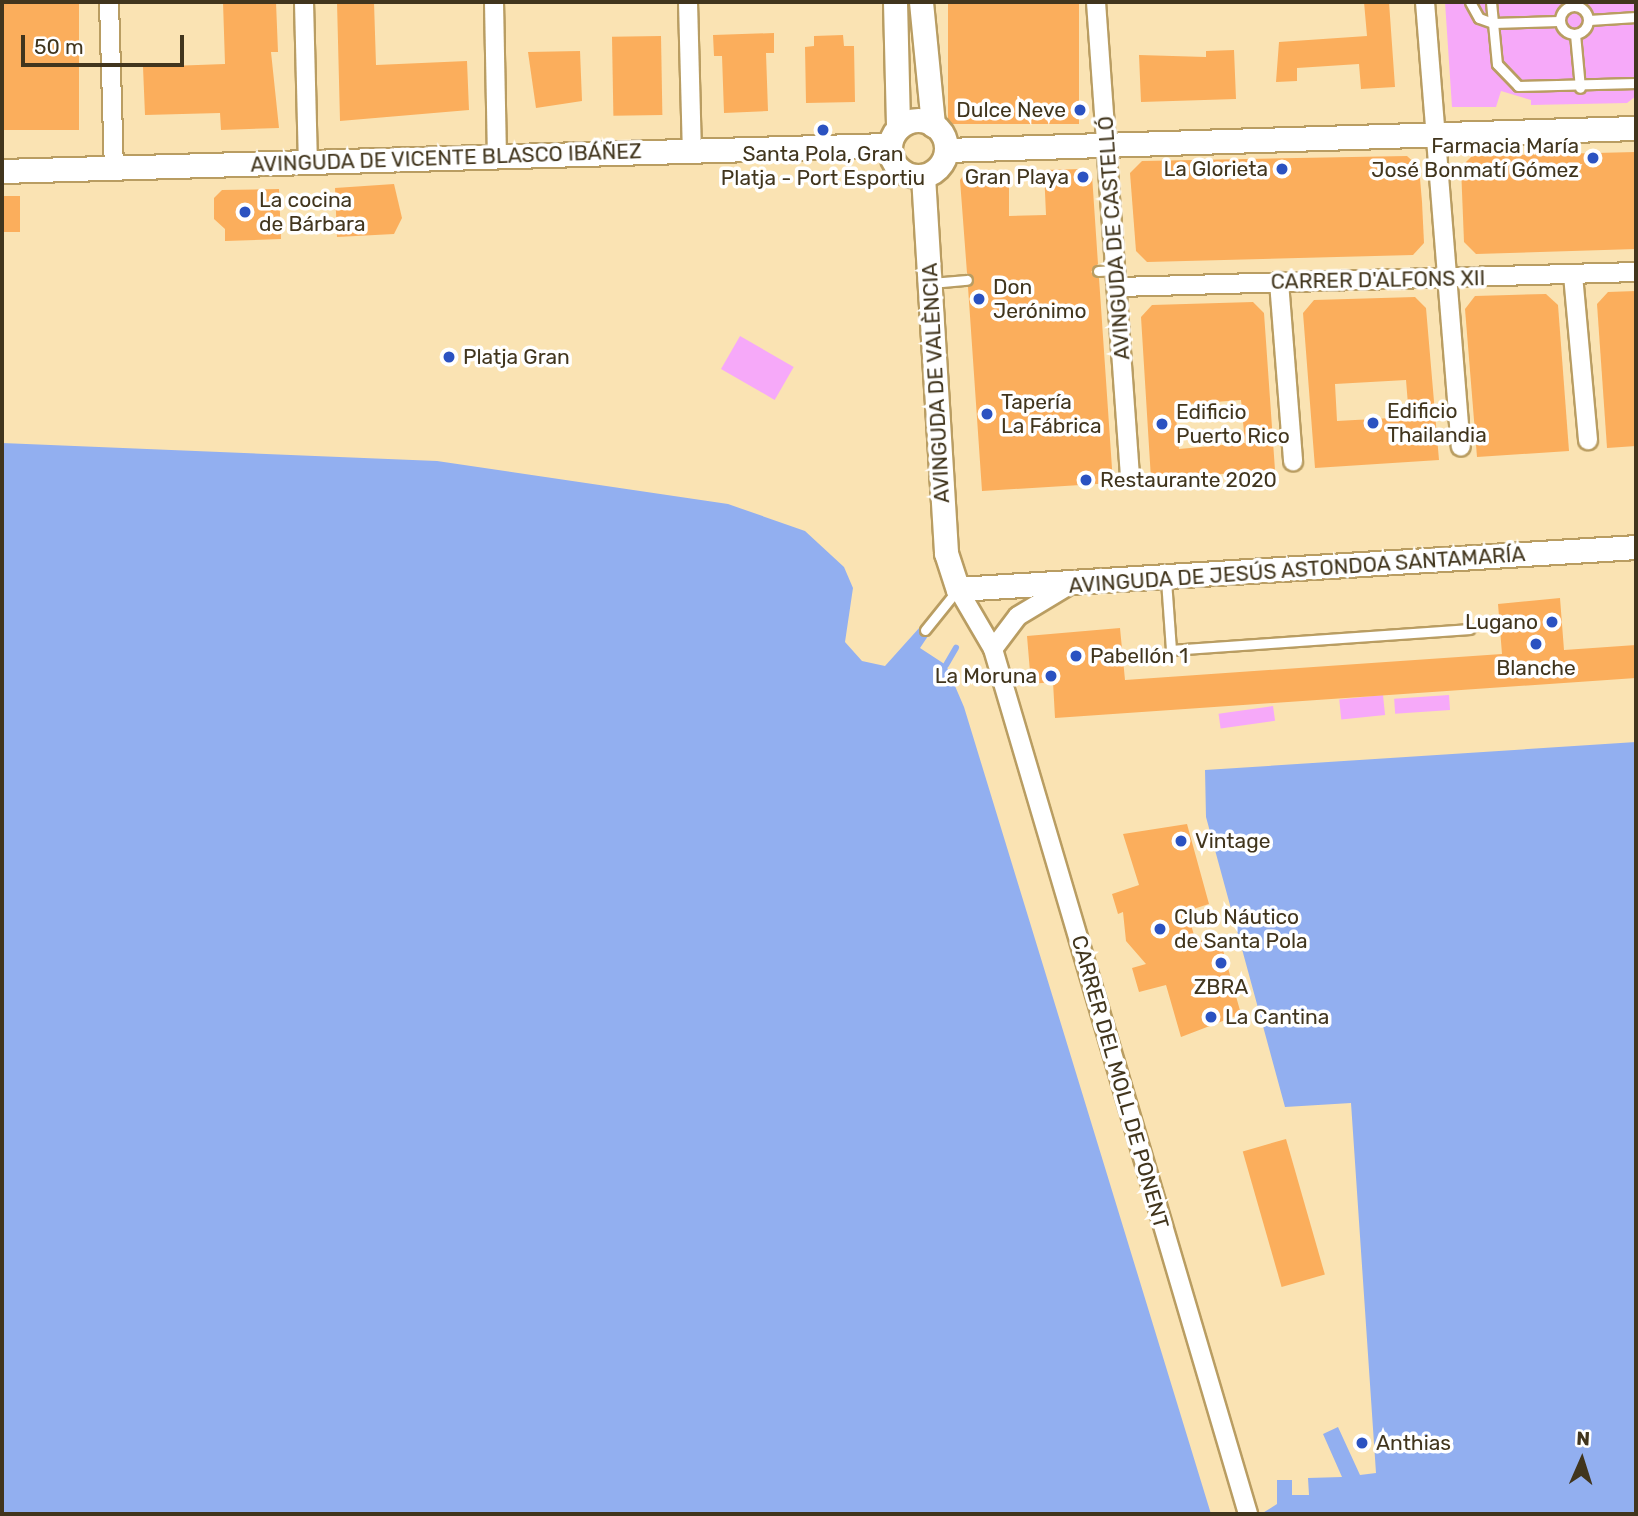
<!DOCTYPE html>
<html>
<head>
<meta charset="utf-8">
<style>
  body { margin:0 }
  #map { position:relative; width:1638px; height:1516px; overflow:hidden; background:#fae3b3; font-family:Rubik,sans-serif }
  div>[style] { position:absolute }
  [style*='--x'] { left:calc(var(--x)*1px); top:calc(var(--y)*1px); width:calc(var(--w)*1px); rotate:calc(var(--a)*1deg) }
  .green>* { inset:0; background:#f6a9f9; transform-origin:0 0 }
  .water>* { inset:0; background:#92aff0 }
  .stream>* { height:6px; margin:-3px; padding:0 3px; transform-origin:3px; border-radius:3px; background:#92aff0 }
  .building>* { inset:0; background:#fbae5c; transform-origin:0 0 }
  .roads { filter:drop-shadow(2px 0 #b99d62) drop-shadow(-2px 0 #b99d62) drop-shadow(0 2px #b99d62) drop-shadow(0 -2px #b99d62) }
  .service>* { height:9px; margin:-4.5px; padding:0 4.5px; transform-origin:4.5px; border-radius:4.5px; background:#fff }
  .service>.ring { margin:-4.5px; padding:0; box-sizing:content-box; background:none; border:9px solid #fff; border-radius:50% }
  .minor>* { height:18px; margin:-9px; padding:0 9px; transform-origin:9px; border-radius:9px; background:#fff }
  .tertiary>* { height:23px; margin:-11.5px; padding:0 11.5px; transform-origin:11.5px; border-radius:11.5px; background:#fff }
  .tertiary>.ring { margin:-11.5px; padding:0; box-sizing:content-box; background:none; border:23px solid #fff; border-radius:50% }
  .dots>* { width:19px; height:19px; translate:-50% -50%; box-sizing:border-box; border:4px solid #fff; border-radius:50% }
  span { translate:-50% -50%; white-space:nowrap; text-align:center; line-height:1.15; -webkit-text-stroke:7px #fff; paint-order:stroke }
  .poi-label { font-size:21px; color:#41351d }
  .right { translate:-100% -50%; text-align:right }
  .left { translate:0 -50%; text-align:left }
  .street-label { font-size:21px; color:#41351d }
  .frame { position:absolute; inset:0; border:4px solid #41351d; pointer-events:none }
  .north { position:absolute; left:1547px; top:1425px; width:70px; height:70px; -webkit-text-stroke:5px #fff; paint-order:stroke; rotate:3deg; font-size:19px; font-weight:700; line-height:28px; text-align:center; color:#41351d }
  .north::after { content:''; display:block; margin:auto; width:24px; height:32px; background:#41351d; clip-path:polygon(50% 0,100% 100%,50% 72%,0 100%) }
  .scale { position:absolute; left:21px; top:35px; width:163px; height:32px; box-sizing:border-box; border:4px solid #41351d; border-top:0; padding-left:9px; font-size:21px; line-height:24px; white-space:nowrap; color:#41351d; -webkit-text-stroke:5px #fff; paint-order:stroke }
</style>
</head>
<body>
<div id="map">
  <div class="green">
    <div style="clip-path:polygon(1445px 2px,1636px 2px,1636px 96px,1627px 103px,1531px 105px,1531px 100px,1501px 91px,1496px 107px,1452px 107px)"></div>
    <div style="left:740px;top:336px;width:62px;height:38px;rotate:30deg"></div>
    <div style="left:1383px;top:695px;width:20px;height:44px;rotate:84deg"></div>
    <div style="left:1449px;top:695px;width:15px;height:55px;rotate:86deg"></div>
    <div style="left:1273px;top:706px;width:15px;height:55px;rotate:82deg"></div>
  </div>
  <div class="water">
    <div style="clip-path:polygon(2px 443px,437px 461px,728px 504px,805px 531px,844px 567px,853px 588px,845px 642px,862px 661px,885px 666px,920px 627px,930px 633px,920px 648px,946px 665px,964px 707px,1211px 1514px,2px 1514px)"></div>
    <div style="clip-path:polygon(1636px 742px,1636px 1514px,1261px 1514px,1277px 1504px,1277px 1480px,1292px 1480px,1292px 1495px,1309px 1495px,1308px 1478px,1342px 1477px,1323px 1434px,1338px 1427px,1360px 1475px,1376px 1473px,1351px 1103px,1285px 1107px,1206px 817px,1205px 770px)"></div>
  </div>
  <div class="stream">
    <div style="--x:946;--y:665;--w:20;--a:-60"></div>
  </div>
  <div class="building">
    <div style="left:2px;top:2px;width:77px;height:128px"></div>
    <div style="clip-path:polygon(223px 2px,276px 2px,278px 52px,271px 52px,279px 128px,221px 130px,220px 113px,145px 115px,143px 67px,225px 64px)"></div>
    <div style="clip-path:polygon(337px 2px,374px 2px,376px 65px,467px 61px,469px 110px,340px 121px)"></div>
    <div style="left:948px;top:2px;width:131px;height:122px"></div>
    <div style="clip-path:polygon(1364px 2px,1389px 2px,1395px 87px,1361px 89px,1359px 64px,1297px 68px,1297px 81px,1276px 82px,1279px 42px,1367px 36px)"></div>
    <div style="clip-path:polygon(774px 33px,774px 53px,766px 53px,768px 111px,724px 113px,722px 56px,714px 56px,713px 35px)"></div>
    <div style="clip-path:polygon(843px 35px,844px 46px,854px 46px,855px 102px,806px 103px,805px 47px,814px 46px,814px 36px)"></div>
    <div style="left:661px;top:36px;width:79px;height:49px;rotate:89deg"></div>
    <div style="clip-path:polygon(1234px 50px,1236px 99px,1141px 102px,1139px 55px,1206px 57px,1206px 51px)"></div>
    <div style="clip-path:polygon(580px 51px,582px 101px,536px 108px,528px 52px)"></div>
    <div style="clip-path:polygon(1636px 152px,1636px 249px,1476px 254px,1464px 242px,1461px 167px,1472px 156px)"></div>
    <div style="clip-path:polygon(1407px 156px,1419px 167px,1422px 202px,1424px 243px,1413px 255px,1147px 262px,1136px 251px,1130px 173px,1142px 161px)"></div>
    <div style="clip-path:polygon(1083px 169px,1092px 175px,1098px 264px,1091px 272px,1099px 278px,1113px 483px,982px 491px,968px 287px,974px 280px,967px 273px,960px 180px,966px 172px,1009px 170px,1009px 216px,1046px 215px,1044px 170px)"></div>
    <div style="clip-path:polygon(394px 184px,402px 218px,394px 234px,337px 237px,335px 188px)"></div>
    <div style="clip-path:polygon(279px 189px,281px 239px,225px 241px,225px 229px,214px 219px,214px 198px,222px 190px)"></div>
    <div style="left:2px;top:196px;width:18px;height:36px"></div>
    <div style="clip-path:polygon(1636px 291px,1636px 446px,1607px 448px,1597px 304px,1608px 292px)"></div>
    <div style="clip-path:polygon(1546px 294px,1558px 305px,1569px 451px,1477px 457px,1465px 309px,1475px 296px)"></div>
    <div style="clip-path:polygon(evenodd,1415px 297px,1426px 308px,1439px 460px,1315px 468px,1303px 313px,1314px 300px,1415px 297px,1406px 380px,1409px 417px,1337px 421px,1335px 384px,1406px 380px)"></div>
    <div style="clip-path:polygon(evenodd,1253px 302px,1264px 313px,1275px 470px,1151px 479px,1141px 317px,1152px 305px,1253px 302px,1241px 400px,1245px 443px,1179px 449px,1175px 405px,1241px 400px)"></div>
    <div style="clip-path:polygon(1560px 598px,1564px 650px,1636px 645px,1636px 678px,1055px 718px,1053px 682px,1031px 684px,1027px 636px,1120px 628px,1125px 680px,1502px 654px,1498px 604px)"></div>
    <div style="clip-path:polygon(1187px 824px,1209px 904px,1187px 911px,1196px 942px,1219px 936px,1241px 1014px,1181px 1037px,1166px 985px,1139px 992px,1132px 968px,1146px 964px,1126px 941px,1123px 912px,1118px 914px,1112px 894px,1139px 885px,1123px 834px)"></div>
    <div style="left:1286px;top:1139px;width:141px;height:45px;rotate:74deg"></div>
  </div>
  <div class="roads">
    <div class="service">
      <div style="--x:1470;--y:2;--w:18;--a:61"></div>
      <div style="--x:1479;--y:18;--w:15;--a:20"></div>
      <div style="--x:1493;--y:23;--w:66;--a:-1.7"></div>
      <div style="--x:1491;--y:2;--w:62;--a:84.5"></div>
      <div style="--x:1497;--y:64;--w:30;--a:46"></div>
      <div style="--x:1518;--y:86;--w:118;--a:-1.5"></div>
      <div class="ring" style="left:1560px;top:6px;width:19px;height:19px"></div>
      <div style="--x:1589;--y:20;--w:47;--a:-3.7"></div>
      <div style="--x:1575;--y:34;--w:54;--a:84.7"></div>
      <div style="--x:1098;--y:271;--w:18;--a:-3"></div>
      <div style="--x:931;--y:283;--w:36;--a:-5"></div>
      <div style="--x:1166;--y:580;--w:70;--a:85.9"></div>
      <div style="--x:1171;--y:650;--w:299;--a:-4"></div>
      <div style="--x:925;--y:630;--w:53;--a:-51.2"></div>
    </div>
    <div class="minor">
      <div style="--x:109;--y:2;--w:165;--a:88.3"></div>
      <div style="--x:304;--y:2;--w:160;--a:88.6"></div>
      <div style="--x:494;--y:2;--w:155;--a:88.9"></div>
      <div style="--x:688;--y:2;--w:149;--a:88.5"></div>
      <div style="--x:1096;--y:2;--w:474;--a:85.9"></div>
      <div style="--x:1425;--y:2;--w:446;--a:85.4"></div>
      <div style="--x:1573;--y:275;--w:166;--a:84.8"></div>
      <div style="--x:1279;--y:282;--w:180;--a:85.5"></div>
      <div style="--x:1119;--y:287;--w:517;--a:-1.66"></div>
      <div style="--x:958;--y:589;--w:69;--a:59.7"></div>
      <div style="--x:993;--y:649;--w:902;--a:73.57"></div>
      <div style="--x:993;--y:649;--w:41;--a:-52.9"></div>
      <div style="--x:1018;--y:616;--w:58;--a:-31"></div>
    </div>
    <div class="tertiary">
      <div style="--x:895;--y:2;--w:126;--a:88.6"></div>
      <div style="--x:921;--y:2;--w:124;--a:84.4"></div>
      <div class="ring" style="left:890px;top:120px;width:33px;height:33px"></div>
      <div style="--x:946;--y:150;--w:690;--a:-1.83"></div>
      <div style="--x:2;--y:171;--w:888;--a:-1.68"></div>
      <div style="--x:923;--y:176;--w:378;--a:86.5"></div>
      <div style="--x:946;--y:553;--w:38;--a:72"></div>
      <div style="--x:958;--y:589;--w:679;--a:-3.54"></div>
    </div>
  </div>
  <div class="dots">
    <div style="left:1080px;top:110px;background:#2b52c1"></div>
    <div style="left:823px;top:130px;background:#2b52c1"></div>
    <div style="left:1593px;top:158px;background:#2b52c1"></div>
    <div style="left:1282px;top:169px;background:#2b52c1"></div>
    <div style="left:1083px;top:177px;background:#2b52c1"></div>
    <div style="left:245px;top:212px;background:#2b52c1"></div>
    <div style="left:979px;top:299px;background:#2b52c1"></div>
    <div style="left:449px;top:357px;background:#2b52c1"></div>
    <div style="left:987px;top:414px;background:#2b52c1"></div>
    <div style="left:1373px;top:423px;background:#2b52c1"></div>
    <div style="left:1162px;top:424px;background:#2b52c1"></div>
    <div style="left:1086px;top:480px;background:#2b52c1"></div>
    <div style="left:1552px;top:622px;background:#2b52c1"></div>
    <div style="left:1536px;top:644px;background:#2b52c1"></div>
    <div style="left:1076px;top:656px;background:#2b52c1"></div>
    <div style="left:1051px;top:676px;background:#2b52c1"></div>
    <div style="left:1181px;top:841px;background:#2b52c1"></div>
    <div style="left:1160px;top:929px;background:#2b52c1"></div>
    <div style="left:1221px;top:963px;background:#2b52c1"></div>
    <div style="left:1211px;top:1017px;background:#2b52c1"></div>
    <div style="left:1362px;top:1443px;background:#2b52c1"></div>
  </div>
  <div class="poi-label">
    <span class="right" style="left:1066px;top:110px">Dulce Neve</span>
    <span class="right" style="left:1579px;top:158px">Farmacia María<br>José Bonmatí Gómez</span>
    <span style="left:823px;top:166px">Santa Pola, Gran<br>Platja - Port Esportiu</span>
    <span class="right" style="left:1268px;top:169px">La Glorieta</span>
    <span class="right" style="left:1069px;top:177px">Gran Playa</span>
    <span class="left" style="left:259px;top:212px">La cocina<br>de Bárbara</span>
    <span class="left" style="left:993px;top:299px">Don<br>Jerónimo</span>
    <span class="left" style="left:463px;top:357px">Platja Gran</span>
    <span class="left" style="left:1001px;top:414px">Tapería<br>La Fábrica</span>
    <span class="left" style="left:1387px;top:423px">Edificio<br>Thailandia</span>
    <span class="left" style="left:1176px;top:424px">Edificio<br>Puerto Rico</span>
    <span class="left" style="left:1100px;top:480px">Restaurante 2020</span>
    <span class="right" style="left:1538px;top:622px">Lugano</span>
    <span class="left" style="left:1090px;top:656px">Pabellón 1</span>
    <span style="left:1536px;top:668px">Blanche</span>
    <span class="right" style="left:1037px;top:676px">La Moruna</span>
    <span class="left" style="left:1195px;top:841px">Vintage</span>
    <span class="left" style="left:1174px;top:929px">Club Náutico<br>de Santa Pola</span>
    <span style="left:1221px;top:987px">ZBRA</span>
    <span class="left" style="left:1225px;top:1017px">La Cantina</span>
    <span class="left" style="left:1376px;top:1443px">Anthias</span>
  </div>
  <div class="street-label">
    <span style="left:446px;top:158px;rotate:-2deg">AVINGUDA DE VICENTE BLASCO IBÁÑEZ</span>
    <span style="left:1114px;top:238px;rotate:-94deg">AVINGUDA DE CASTELLÓ</span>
    <span style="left:1378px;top:280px;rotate:-1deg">CARRER D'ALFONS XII</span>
    <span style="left:936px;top:383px;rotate:-93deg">AVINGUDA DE VALÈNCIA</span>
    <span style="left:1297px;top:570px;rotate:-4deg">AVINGUDA DE JESÚS ASTONDOA SANTAMARÍA</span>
    <span style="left:1120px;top:1082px;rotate:74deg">CARRER DEL MOLL DE PONENT</span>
  </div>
  <div class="frame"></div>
  <div class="north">N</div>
  <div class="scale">50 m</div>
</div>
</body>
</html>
